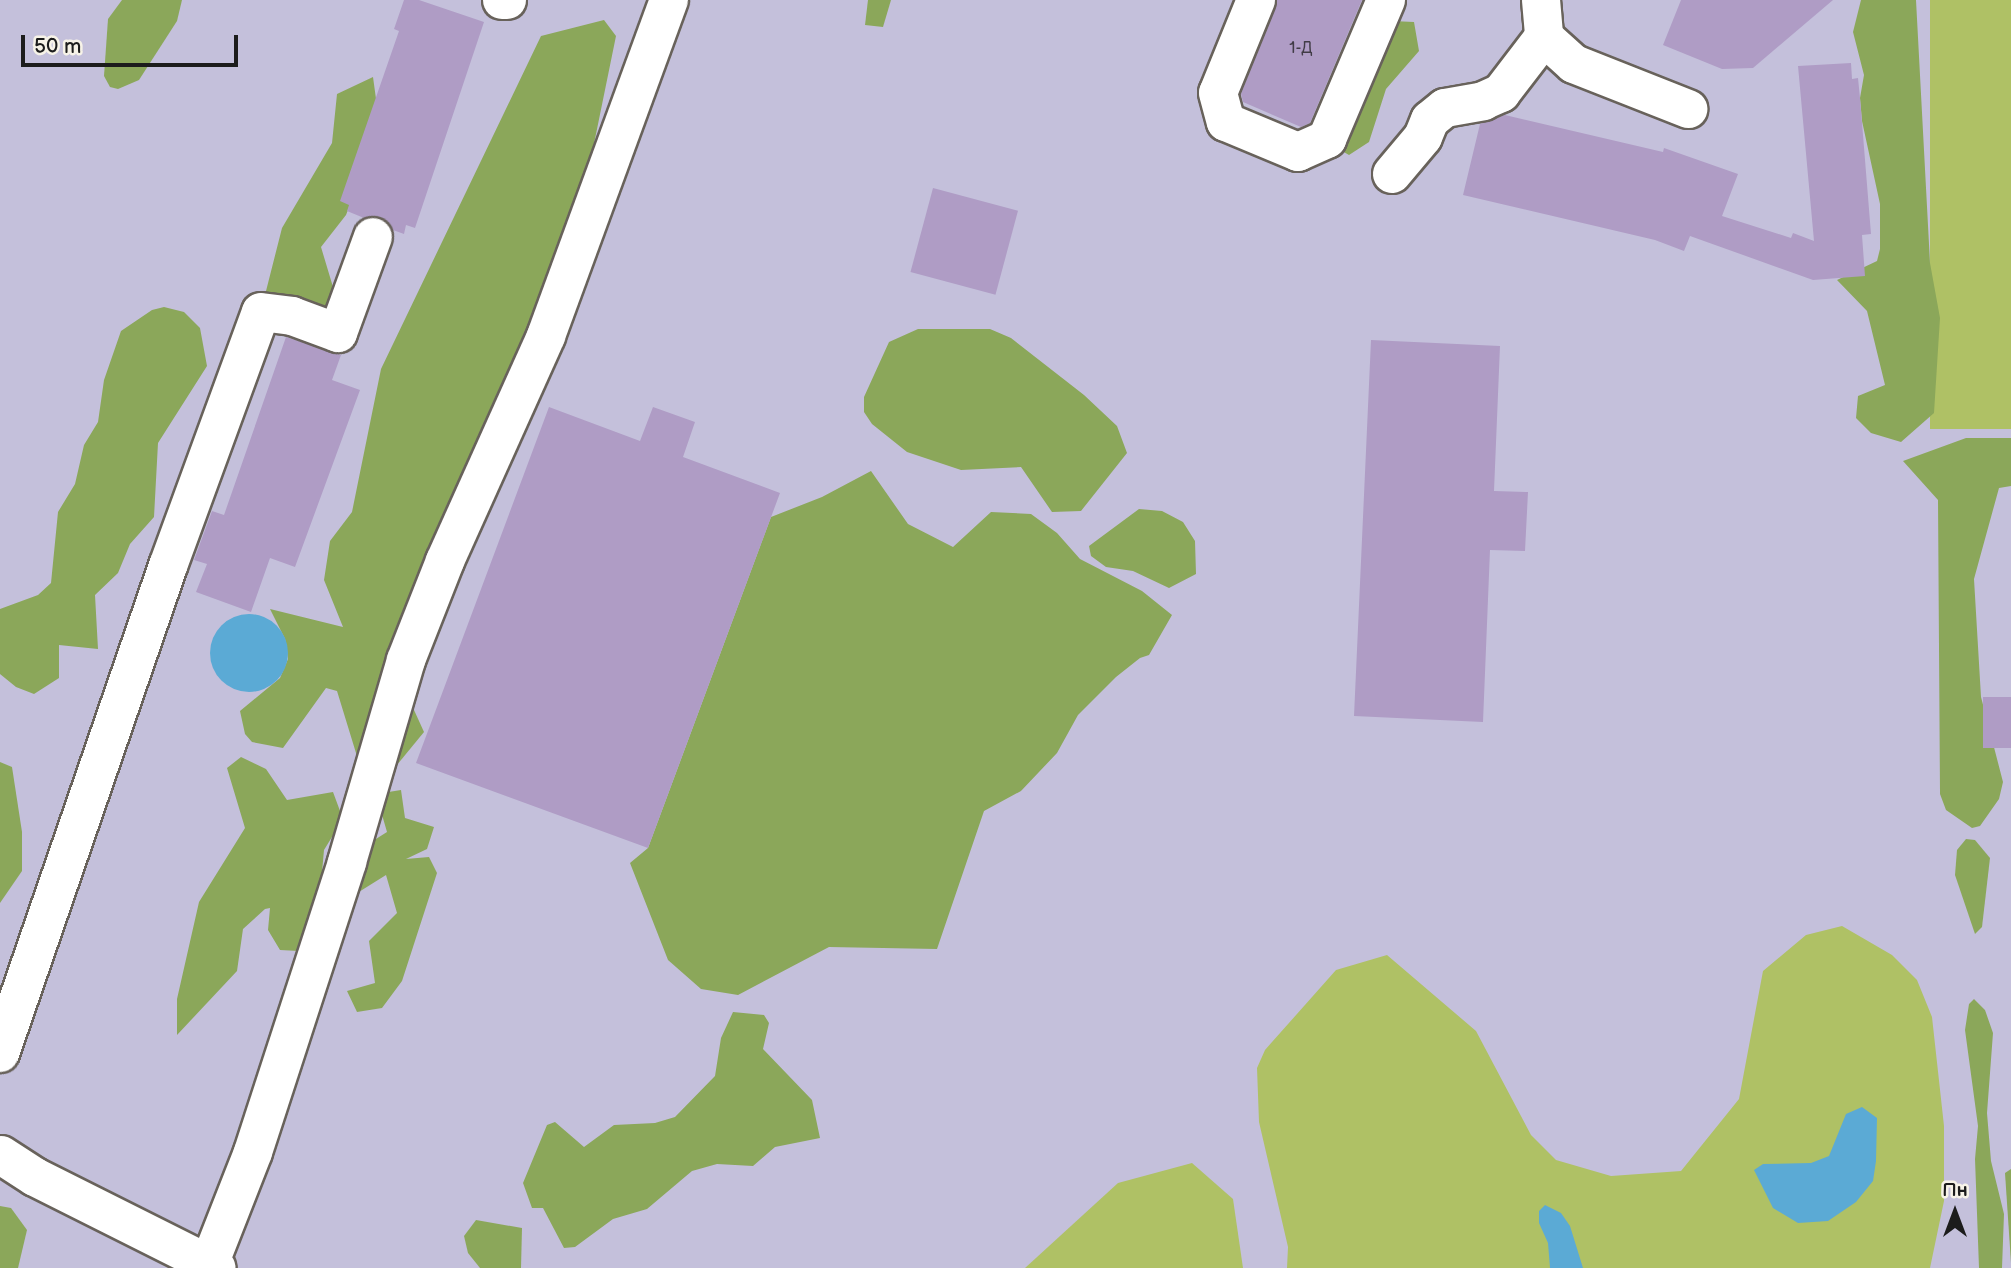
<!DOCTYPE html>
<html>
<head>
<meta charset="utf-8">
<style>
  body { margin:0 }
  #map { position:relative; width:2011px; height:1268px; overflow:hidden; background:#f5e5cf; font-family:"Balsamiq Sans",sans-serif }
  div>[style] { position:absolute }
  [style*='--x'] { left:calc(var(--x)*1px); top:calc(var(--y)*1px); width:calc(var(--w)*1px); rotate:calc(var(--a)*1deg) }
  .industrial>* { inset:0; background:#c4c0db; transform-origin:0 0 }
  .green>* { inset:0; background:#afc165; transform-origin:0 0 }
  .forest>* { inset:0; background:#8ba75a }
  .water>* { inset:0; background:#5baad5 }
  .round { border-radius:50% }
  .building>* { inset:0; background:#af9cc5; transform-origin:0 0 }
  .roads { filter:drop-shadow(2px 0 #68625b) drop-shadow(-2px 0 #68625b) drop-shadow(0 2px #68625b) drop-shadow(0 -2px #68625b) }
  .minor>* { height:38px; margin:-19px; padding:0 19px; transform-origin:19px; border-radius:19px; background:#fff }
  span { translate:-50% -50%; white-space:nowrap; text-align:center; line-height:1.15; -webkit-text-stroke:6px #f7f3e8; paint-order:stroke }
  .number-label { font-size:16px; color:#413c46 }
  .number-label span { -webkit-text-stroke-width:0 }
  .north { position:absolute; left:1920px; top:1177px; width:70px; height:70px; -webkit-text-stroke:5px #f7f3e8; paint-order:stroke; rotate:0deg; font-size:19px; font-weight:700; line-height:28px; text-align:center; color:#1c1c1c }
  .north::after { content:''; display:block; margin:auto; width:24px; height:32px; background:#1c1c1c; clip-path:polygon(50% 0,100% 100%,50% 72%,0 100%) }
  .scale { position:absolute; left:21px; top:35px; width:217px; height:32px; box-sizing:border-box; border:4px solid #1c1c1c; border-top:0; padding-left:9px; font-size:21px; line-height:24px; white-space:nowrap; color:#1c1c1c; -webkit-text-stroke:5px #f7f3e8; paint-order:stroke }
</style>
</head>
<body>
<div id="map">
  <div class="industrial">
    <div style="left:0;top:0;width:2011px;height:1268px"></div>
  </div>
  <div class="green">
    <div style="left:1930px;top:0;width:81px;height:429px"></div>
    <div style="clip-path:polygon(1842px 926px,1892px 955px,1917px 980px,1932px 1017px,1944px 1126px,1944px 1201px,1930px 1268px,1287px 1268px,1288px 1247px,1259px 1122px,1257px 1068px,1265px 1050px,1336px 970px,1387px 955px,1476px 1031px,1531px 1135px,1556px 1160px,1611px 1176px,1681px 1171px,1739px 1099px,1763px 971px,1806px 935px)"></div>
    <div style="clip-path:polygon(1192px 1163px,1233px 1199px,1243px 1268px,1025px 1268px,1118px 1183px)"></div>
  </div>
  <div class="forest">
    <div style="clip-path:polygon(122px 0,182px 0,177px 21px,139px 80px,118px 89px,110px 87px,104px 76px,108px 19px)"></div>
    <div style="clip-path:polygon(868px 0,891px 0,883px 27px,865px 25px)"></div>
    <div style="clip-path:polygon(1861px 0,1916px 0,1930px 263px,1940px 318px,1934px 413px,1901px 442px,1871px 433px,1856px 418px,1858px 396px,1885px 385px,1867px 311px,1837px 280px,1877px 261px,1880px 249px,1880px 204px,1862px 121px,1860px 98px,1864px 75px,1853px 32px)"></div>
    <div style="clip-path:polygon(604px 20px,616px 36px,566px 281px,360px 766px,337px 691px,326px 688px,283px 748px,252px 742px,245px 734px,240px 711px,280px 678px,288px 659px,285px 639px,270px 609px,343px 627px,324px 580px,330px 541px,352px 512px,381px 369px,541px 36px)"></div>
    <div style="clip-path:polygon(1392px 21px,1414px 22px,1419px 51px,1386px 89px,1369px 142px,1349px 155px,1342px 151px,1346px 118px)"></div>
    <div style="clip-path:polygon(373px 77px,380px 128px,346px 215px,321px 247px,336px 297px,331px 319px,265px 295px,282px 228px,332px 143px,337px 94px)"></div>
    <div style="clip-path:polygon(164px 307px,184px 312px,200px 328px,207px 366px,158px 443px,154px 517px,130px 544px,118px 573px,95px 595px,98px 649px,59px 645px,59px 678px,34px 694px,16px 687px,0 674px,0 609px,38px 595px,51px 583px,58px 512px,75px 484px,84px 445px,98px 422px,104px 380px,121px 331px,152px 310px)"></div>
    <div style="clip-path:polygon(918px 329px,990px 329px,1011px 338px,1084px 395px,1117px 426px,1127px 453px,1081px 511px,1052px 512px,1021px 467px,961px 470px,907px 452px,872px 424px,864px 412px,864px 397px,889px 342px)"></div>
    <div style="clip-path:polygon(1966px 438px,2011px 438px,2011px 486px,1999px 488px,1974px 579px,1981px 697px,2003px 782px,1999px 799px,1980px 826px,1972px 828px,1946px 810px,1940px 794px,1938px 500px,1903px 461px)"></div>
    <div style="clip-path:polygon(871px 471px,908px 524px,953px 547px,991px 512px,1031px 514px,1057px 533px,1080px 559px,1142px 591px,1172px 615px,1149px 655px,1140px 658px,1116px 677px,1078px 715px,1057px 753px,1021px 791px,984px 811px,937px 949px,829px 947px,738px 995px,701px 989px,668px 960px,630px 863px,648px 848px,771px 517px,822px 497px)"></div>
    <div style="clip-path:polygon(1139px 509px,1162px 511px,1183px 522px,1195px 541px,1196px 574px,1169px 588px,1133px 571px,1106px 567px,1091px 556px,1089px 546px)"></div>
    <div style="clip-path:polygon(409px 699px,424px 732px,392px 771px)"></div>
    <div style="clip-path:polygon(241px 757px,266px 769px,287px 800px,333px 792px,343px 819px,324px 850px,316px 939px,299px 951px,280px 950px,268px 930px,270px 908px,265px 909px,243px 929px,237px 971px,177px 1035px,177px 999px,199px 902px,245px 828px,227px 768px)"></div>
    <div style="clip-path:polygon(0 762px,12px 767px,22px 832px,22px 871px,0 903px)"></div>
    <div style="clip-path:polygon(401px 790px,405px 818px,434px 827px,427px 849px,406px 859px,429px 857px,437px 873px,402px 981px,382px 1008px,357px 1012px,347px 991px,375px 983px,369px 941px,397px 913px,386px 875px,354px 895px,360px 849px,387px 832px,376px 794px)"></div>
    <div style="clip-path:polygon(1966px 839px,1975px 840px,1990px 858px,1982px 927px,1975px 934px,1955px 875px,1957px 850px)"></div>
    <div style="clip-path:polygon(1974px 999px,1985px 1010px,1993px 1033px,1987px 1113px,1991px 1161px,2004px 1214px,2002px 1268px,1979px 1268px,1975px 1159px,1978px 1126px,1965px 1030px,1969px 1004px)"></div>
    <div style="clip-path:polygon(733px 1012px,764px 1015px,769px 1023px,763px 1049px,812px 1100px,820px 1138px,775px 1147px,753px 1166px,717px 1164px,692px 1171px,647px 1209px,613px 1219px,575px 1247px,564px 1248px,543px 1208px,532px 1208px,523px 1183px,547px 1125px,555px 1122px,584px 1147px,614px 1125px,655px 1123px,675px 1117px,715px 1076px,721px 1038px)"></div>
    <div style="clip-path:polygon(2011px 1169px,2011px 1263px,2005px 1173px)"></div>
    <div style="clip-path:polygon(0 1206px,11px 1208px,27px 1230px,18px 1268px,0 1268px)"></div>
    <div style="clip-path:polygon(476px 1220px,522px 1228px,521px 1268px,480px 1268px,468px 1253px,464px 1236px)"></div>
  </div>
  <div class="water">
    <div class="round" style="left:210px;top:614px;width:78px;height:78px"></div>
    <div style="clip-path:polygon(1862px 1107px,1877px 1118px,1876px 1161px,1873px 1181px,1856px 1202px,1828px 1221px,1798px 1223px,1773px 1208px,1754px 1170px,1763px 1164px,1811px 1163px,1829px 1156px,1846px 1114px)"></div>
    <div style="clip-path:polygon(1545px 1205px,1561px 1213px,1570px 1226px,1583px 1268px,1550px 1268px,1548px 1243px,1539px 1223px,1539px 1211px)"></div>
  </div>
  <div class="building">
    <div style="clip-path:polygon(404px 0,419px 0,484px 22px,415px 228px,406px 225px,404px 234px,393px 230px,381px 217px,364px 218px,347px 211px,349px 205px,340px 201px,399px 31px,394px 29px)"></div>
    <div style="clip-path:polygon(1277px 0,1362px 0,1310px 123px,1301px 127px,1243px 102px,1241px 94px)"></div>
    <div style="clip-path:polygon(1681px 0,1833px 0,1753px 68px,1722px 69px,1663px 45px)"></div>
    <div style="clip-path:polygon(1851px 63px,1852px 79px,1858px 78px,1860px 98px,1871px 234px,1862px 235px,1865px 276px,1813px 280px,1690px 236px,1684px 251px,1655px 240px,1463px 195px,1480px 124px,1505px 115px,1663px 152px,1664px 148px,1738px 174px,1722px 216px,1791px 238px,1793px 233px,1814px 241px,1798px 66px)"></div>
    <div style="left:933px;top:188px;width:88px;height:87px;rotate:15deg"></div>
    <div style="clip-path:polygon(286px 337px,341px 355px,332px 380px,360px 390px,295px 567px,270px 558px,251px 612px,196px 592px,207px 564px,194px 560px,212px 511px,224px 515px)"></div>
    <div style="clip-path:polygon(1371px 340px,1500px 346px,1494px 491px,1528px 492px,1525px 551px,1490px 550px,1483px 722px,1354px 716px)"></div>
    <div style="clip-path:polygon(549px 407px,640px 441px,653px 407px,695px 422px,683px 457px,780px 493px,648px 848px,416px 763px)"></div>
    <div style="left:1983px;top:697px;width:28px;height:51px"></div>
  </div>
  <div class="roads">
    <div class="minor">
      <div style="--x:502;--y:0;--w:5;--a:0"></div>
      <div style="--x:1256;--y:0;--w:100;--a:112.2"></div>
      <div style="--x:1218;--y:93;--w:30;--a:75"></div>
      <div style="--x:1226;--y:122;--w:78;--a:22.6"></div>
      <div style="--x:1298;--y:152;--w:32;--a:-24"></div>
      <div style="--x:1327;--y:139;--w:151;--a:-67"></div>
      <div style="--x:1541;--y:0;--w:37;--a:85"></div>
      <div style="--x:1544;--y:37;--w:40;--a:42"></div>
      <div style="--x:1574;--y:64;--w:123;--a:21.5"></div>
      <div style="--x:1392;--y:174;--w:48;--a:-50"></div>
      <div style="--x:1423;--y:137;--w:18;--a:-68"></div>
      <div style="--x:1430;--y:120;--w:19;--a:-39"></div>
      <div style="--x:1445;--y:108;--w:39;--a:-10"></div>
      <div style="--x:1483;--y:101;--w:20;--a:-24"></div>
      <div style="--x:1501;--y:93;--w:71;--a:-52.5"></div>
      <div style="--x:0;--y:1053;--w:515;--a:-70.97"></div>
      <div style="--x:168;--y:566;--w:270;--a:-69.9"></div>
      <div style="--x:261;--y:312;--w:31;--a:7"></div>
      <div style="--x:292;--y:316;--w:49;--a:20.3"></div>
      <div style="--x:338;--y:333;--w:102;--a:-70"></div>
      <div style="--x:1;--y:1155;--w:40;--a:32.9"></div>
      <div style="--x:35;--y:1177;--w:203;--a:26.6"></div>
      <div style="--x:210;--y:1262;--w:118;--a:-68.6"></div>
      <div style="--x:253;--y:1152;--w:305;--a:-72"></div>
      <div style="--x:347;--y:862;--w:210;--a:-73.7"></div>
      <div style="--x:406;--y:660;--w:106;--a:-68.5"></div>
      <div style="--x:445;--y:561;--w:247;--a:-65.8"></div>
      <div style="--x:546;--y:336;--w:358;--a:-69.9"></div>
    </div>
  </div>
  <div class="number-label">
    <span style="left:1301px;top:49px">1-Д</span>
  </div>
  <div class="north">Пн</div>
  <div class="scale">50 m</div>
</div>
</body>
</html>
